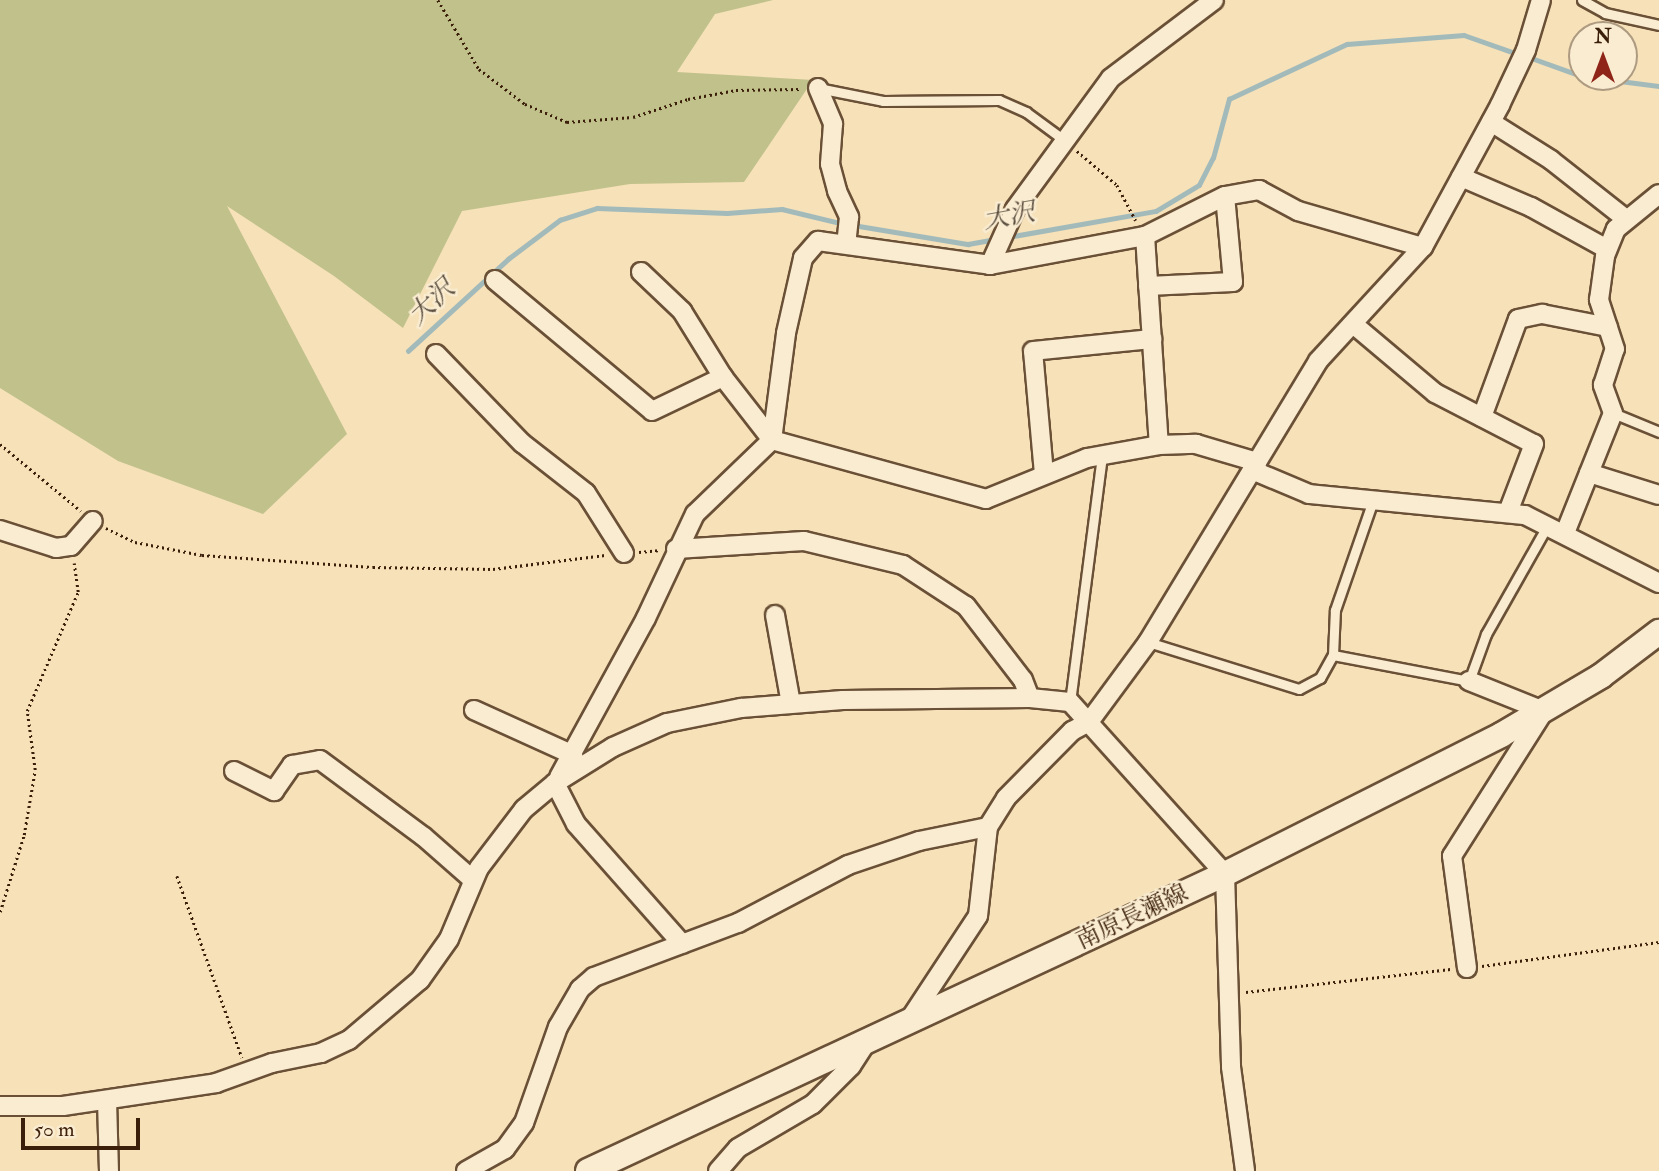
<!DOCTYPE html>
<html>
<head>
<meta charset="utf-8">
<style>
  body { margin:0 }
  #map { position:relative; width:1659px; height:1171px; overflow:hidden; background:#f6e1b8; font-family:"IM FELL Double Pica","Noto Serif JP",serif }
  div>[style] { position:absolute }
  [style*='--x'] { left:calc(var(--x)*1px); top:calc(var(--y)*1px); width:calc(var(--w)*1px); rotate:calc(var(--a)*1deg) }
  .green>* { inset:0; background:#c1c18b }
  .stream>* { height:4.5px; margin:-2.25px; padding:0 2.25px; transform-origin:2.25px; border-radius:2.25px; background:#a3babb }
  .path>* { height:2.5px; margin-top:-1.25px; transform-origin:0; background:repeating-linear-gradient(90deg,#3c1f0a 0 2px,transparent 0 5.5px) }
  .roads { filter:drop-shadow(2px 0 #6a5036) drop-shadow(-2px 0 #6a5036) drop-shadow(0 2px #6a5036) drop-shadow(0 -2px #6a5036) }
  .service>* { height:9px; margin:-4.5px; padding:0 4.5px; transform-origin:4.5px; border-radius:4.5px; background:#f9ecd1 }
  .minor>* { height:18px; margin:-9px; padding:0 9px; transform-origin:9px; border-radius:9px; background:#f9ecd1 }
  .secondary>* { height:24px; margin:-12px; padding:0 12px; transform-origin:12px; border-radius:12px; background:#f9ecd1 }
  span { translate:-50% -50%; white-space:nowrap; text-align:center; line-height:1.15; -webkit-text-stroke:5px #f9ecd1; paint-order:stroke }
  .street-label { font-size:24px; color:#3c1f0a }
  .water-label { font-size:26px; color:#5b4e3f; font-style:italic }
  .north { position:absolute; left:1568px; top:21px; width:70px; height:70px; box-sizing:border-box; background:#f9ecd1; border:2px solid #ad9a81; border-radius:50%; rotate:0deg; font-size:19px; font-weight:700; line-height:28px; text-align:center; color:#3c1f0a }
  .north::after { content:''; display:block; margin:auto; width:24px; height:32px; background:#8f2418; clip-path:polygon(50% 0,100% 100%,50% 72%,0 100%) }
  .scale { position:absolute; left:21px; top:1118px; width:119px; height:32px; box-sizing:border-box; border:4px solid #3c1f0a; border-top:0; padding-left:9px; font-size:21px; line-height:24px; white-space:nowrap; color:#3c1f0a; -webkit-text-stroke:5px #f9ecd1; paint-order:stroke }
</style>
</head>
<body>
<div id="map">
  <div class="green">
    <div style="clip-path:polygon(0 0,773px 0,715px 14px,677px 72px,813px 80px,744px 182px,630px 184px,462px 211px,403px 328px,334px 276px,227px 206px,347px 434px,263px 514px,118px 461px,0 388px)"></div>
  </div>
  <div class="stream">
    <div style="--x:1526;--y:56;--w:59;--a:19.7"></div>
    <div style="--x:1589;--y:77;--w:71;--a:7.3"></div>
    <div style="--x:853;--y:225;--w:117;--a:9.4"></div>
    <div style="--x:968;--y:244;--w:28;--a:-10"></div>
    <div style="--x:1008;--y:237;--w:150;--a:-10"></div>
    <div style="--x:1156;--y:211;--w:50;--a:-31.2"></div>
    <div style="--x:1199;--y:185;--w:30;--a:-63"></div>
    <div style="--x:1213;--y:158;--w:61;--a:-74.8"></div>
    <div style="--x:1229;--y:99;--w:130;--a:-25"></div>
    <div style="--x:1347;--y:44;--w:117;--a:-4.4"></div>
    <div style="--x:1464;--y:35;--w:57;--a:19.4"></div>
    <div style="--x:408;--y:351;--w:136;--a:-42.6"></div>
    <div style="--x:508;--y:259;--w:65;--a:-36.9"></div>
    <div style="--x:560;--y:220;--w:39;--a:-18"></div>
    <div style="--x:597;--y:208;--w:130;--a:2.2"></div>
    <div style="--x:727;--y:213;--w:55;--a:-4.2"></div>
    <div style="--x:782;--y:209;--w:64;--a:13.6"></div>
  </div>
  <div class="path">
    <div style="--x:438;--y:0;--w:80;--a:59.3"></div>
    <div style="--x:479;--y:69;--w:58;--a:37.3"></div>
    <div style="--x:525;--y:104;--w:46;--a:23.2"></div>
    <div style="--x:567;--y:122;--w:66;--a:-4.3"></div>
    <div style="--x:633;--y:117;--w:58;--a:-18.1"></div>
    <div style="--x:688;--y:99;--w:49;--a:-10.6"></div>
    <div style="--x:736;--y:90;--w:65;--a:-0.9"></div>
    <div style="--x:1077;--y:151;--w:52;--a:40.4"></div>
    <div style="--x:1117;--y:185;--w:40;--a:62"></div>
    <div style="--x:0;--y:444;--w:105;--a:39.6"></div>
    <div style="--x:106;--y:528;--w:32;--a:26"></div>
    <div style="--x:135;--y:542;--w:68;--a:11"></div>
    <div style="--x:202;--y:555;--w:171;--a:4"></div>
    <div style="--x:373;--y:567;--w:120;--a:1"></div>
    <div style="--x:493;--y:569;--w:113;--a:-7.1"></div>
    <div style="--x:639;--y:552;--w:22;--a:-5"></div>
    <div style="--x:177;--y:876;--w:193;--a:70.3"></div>
    <div style="--x:0;--y:912;--w:81;--a:-72.7"></div>
    <div style="--x:24;--y:835;--w:66;--a:-80.4"></div>
    <div style="--x:35;--y:770;--w:60;--a:-97.7"></div>
    <div style="--x:27;--y:711;--w:129;--a:-66.8"></div>
    <div style="--x:78;--y:592;--w:29;--a:-98"></div>
    <div style="--x:1482;--y:966;--w:179;--a:-7.7"></div>
    <div style="--x:1246;--y:992;--w:206;--a:-6.4"></div>
  </div>
  <div class="roads">
    <div class="service">
      <div style="--x:1582;--y:0;--w:26;--a:29"></div>
      <div style="--x:1605;--y:13;--w:55;--a:12.5"></div>
      <div style="--x:818;--y:88;--w:66;--a:11.3"></div>
      <div style="--x:883;--y:101;--w:116;--a:-0.5"></div>
      <div style="--x:999;--y:100;--w:30;--a:24"></div>
      <div style="--x:1026;--y:112;--w:47;--a:36.4"></div>
      <div style="--x:1613;--y:413;--w:50;--a:22.4"></div>
      <div style="--x:1148;--y:642;--w:158;--a:17.3"></div>
      <div style="--x:1299;--y:689;--w:24;--a:-28"></div>
      <div style="--x:1320;--y:678;--w:26;--a:-61"></div>
      <div style="--x:1333;--y:655;--w:45;--a:-87.5"></div>
      <div style="--x:1335;--y:610;--w:113;--a:-70.9"></div>
      <div style="--x:1333;--y:655;--w:138;--a:10.8"></div>
      <div style="--x:1469;--y:681;--w:50;--a:-70.1"></div>
      <div style="--x:1486;--y:634;--w:124;--a:-60.5"></div>
      <div style="--x:1070;--y:702;--w:248;--a:-82.6"></div>
    </div>
    <div class="minor">
      <div style="--x:818;--y:88;--w:39;--a:67"></div>
      <div style="--x:833;--y:124;--w:40;--a:94.3"></div>
      <div style="--x:830;--y:164;--w:28;--a:75"></div>
      <div style="--x:837;--y:191;--w:29;--a:65"></div>
      <div style="--x:849;--y:217;--w:27;--a:96"></div>
      <div style="--x:1491;--y:122;--w:71;--a:32.3"></div>
      <div style="--x:1551;--y:160;--w:95;--a:38.2"></div>
      <div style="--x:1461;--y:177;--w:76;--a:23.2"></div>
      <div style="--x:1531;--y:207;--w:87;--a:28.9"></div>
      <div style="--x:1145;--y:236;--w:209;--a:86.2"></div>
      <div style="--x:990;--y:265;--w:61;--a:-65.9"></div>
      <div style="--x:1015;--y:209;--w:162;--a:-53.8"></div>
      <div style="--x:1111;--y:78;--w:129;--a:-37.1"></div>
      <div style="--x:641;--y:272;--w:57;--a:43.6"></div>
      <div style="--x:682;--y:311;--w:78;--a:58.2"></div>
      <div style="--x:723;--y:377;--w:80;--a:52.1"></div>
      <div style="--x:772;--y:440;--w:222;--a:15.4"></div>
      <div style="--x:986;--y:499;--w:109;--a:-22.1"></div>
      <div style="--x:1087;--y:458;--w:73;--a:-10.2"></div>
      <div style="--x:1159;--y:445;--w:37;--a:-2"></div>
      <div style="--x:1196;--y:444;--w:64;--a:16.4"></div>
      <div style="--x:495;--y:280;--w:204;--a:39.8"></div>
      <div style="--x:652;--y:411;--w:79;--a:-25.6"></div>
      <div style="--x:1148;--y:286;--w:85;--a:-2.7"></div>
      <div style="--x:1233;--y:282;--w:86;--a:-95.3"></div>
      <div style="--x:1353;--y:324;--w:107;--a:40.1"></div>
      <div style="--x:1435;--y:393;--w:111;--a:27.3"></div>
      <div style="--x:1534;--y:444;--w:73;--a:110.9"></div>
      <div style="--x:436;--y:354;--w:124;--a:46"></div>
      <div style="--x:522;--y:443;--w:81;--a:38"></div>
      <div style="--x:586;--y:493;--w:71;--a:57.7"></div>
      <div style="--x:1482;--y:417;--w:104;--a:-69.8"></div>
      <div style="--x:1518;--y:319;--w:25;--a:-12"></div>
      <div style="--x:1542;--y:314;--w:67;--a:11.1"></div>
      <div style="--x:1252;--y:470;--w:62;--a:22.8"></div>
      <div style="--x:1309;--y:494;--w:217;--a:5.6"></div>
      <div style="--x:1525;--y:515;--w:150;--a:26.9"></div>
      <div style="--x:1589;--y:473;--w:73;--a:17.4"></div>
      <div style="--x:1044;--y:474;--w:123;--a:-95.1"></div>
      <div style="--x:1033;--y:351;--w:120;--a:-5.8"></div>
      <div style="--x:0;--y:530;--w:59;--a:17.8"></div>
      <div style="--x:56;--y:548;--w:15;--a:-8"></div>
      <div style="--x:71;--y:546;--w:33;--a:-49"></div>
      <div style="--x:1565;--y:533;--w:129;--a:-68.2"></div>
      <div style="--x:1613;--y:413;--w:30;--a:-110"></div>
      <div style="--x:1603;--y:385;--w:38;--a:-72"></div>
      <div style="--x:1615;--y:349;--w:52;--a:-108.1"></div>
      <div style="--x:1599;--y:300;--w:44;--a:-82.2"></div>
      <div style="--x:1605;--y:256;--w:29;--a:-68"></div>
      <div style="--x:1616;--y:229;--w:55;--a:-39.1"></div>
      <div style="--x:676;--y:549;--w:128;--a:-3.6"></div>
      <div style="--x:804;--y:541;--w:102;--a:13.6"></div>
      <div style="--x:903;--y:565;--w:75;--a:33.1"></div>
      <div style="--x:966;--y:606;--w:93;--a:52.4"></div>
      <div style="--x:1023;--y:680;--w:19;--a:69"></div>
      <div style="--x:775;--y:615;--w:90;--a:79.8"></div>
      <div style="--x:474;--y:710;--w:109;--a:24.4"></div>
      <div style="--x:234;--y:771;--w:45;--a:26.6"></div>
      <div style="--x:274;--y:791;--w:32;--a:-55"></div>
      <div style="--x:292;--y:765;--w:28;--a:-10"></div>
      <div style="--x:320;--y:760;--w:129;--a:36.5"></div>
      <div style="--x:424;--y:837;--w:65;--a:41.3"></div>
      <div style="--x:559;--y:777;--w:181;--a:-61.3"></div>
      <div style="--x:646;--y:618;--w:115;--a:-64.8"></div>
      <div style="--x:695;--y:514;--w:107;--a:-43.9"></div>
      <div style="--x:772;--y:440;--w:108;--a:-82.5"></div>
      <div style="--x:786;--y:333;--w:77;--a:-77.2"></div>
      <div style="--x:803;--y:258;--w:23;--a:-49"></div>
      <div style="--x:818;--y:241;--w:174;--a:7.9"></div>
      <div style="--x:990;--y:265;--w:158;--a:-10.6"></div>
      <div style="--x:1145;--y:236;--w:89;--a:-26.6"></div>
      <div style="--x:1225;--y:196;--w:35;--a:-10"></div>
      <div style="--x:1259;--y:190;--w:44;--a:28.3"></div>
      <div style="--x:1298;--y:211;--w:130;--a:16.1"></div>
      <div style="--x:555;--y:783;--w:46;--a:62.9"></div>
      <div style="--x:576;--y:824;--w:160;--a:48.5"></div>
      <div style="--x:1467;--y:968;--w:113;--a:-97.6"></div>
      <div style="--x:1452;--y:856;--w:172;--a:-57.6"></div>
      <div style="--x:1544;--y:711;--w:81;--a:-158.2"></div>
      <div style="--x:910;--y:1019;--w:123;--a:-56.6"></div>
      <div style="--x:978;--y:916;--w:90;--a:-83.6"></div>
      <div style="--x:988;--y:827;--w:34;--a:-58"></div>
      <div style="--x:1006;--y:798;--w:94;--a:-45.4"></div>
      <div style="--x:1072;--y:731;--w:19;--a:-28"></div>
      <div style="--x:1089;--y:722;--w:99;--a:-53.6"></div>
      <div style="--x:1148;--y:642;--w:328;--a:-58.8"></div>
      <div style="--x:1318;--y:361;--w:155;--a:-47.4"></div>
      <div style="--x:1423;--y:247;--w:162;--a:-61.5"></div>
      <div style="--x:1500;--y:105;--w:61;--a:-64.7"></div>
      <div style="--x:1526;--y:50;--w:52;--a:-73.3"></div>
      <div style="--x:107;--y:1100;--w:71;--a:88.4"></div>
      <div style="--x:0;--y:1106;--w:63;--a:0"></div>
      <div style="--x:63;--y:1106;--w:155;--a:-8.5"></div>
      <div style="--x:216;--y:1083;--w:59;--a:-19.7"></div>
      <div style="--x:272;--y:1063;--w:50;--a:-11.5"></div>
      <div style="--x:321;--y:1053;--w:31;--a:-25"></div>
      <div style="--x:349;--y:1040;--w:93;--a:-40.2"></div>
      <div style="--x:420;--y:980;--w:50;--a:-54.7"></div>
      <div style="--x:449;--y:939;--w:77;--a:-67.1"></div>
      <div style="--x:479;--y:868;--w:74;--a:-52.7"></div>
      <div style="--x:524;--y:809;--w:40;--a:-40"></div>
      <div style="--x:555;--y:783;--w:68;--a:-31.8"></div>
      <div style="--x:613;--y:747;--w:59;--a:-24"></div>
      <div style="--x:667;--y:723;--w:76;--a:-11.5"></div>
      <div style="--x:741;--y:708;--w:102;--a:-4.5"></div>
      <div style="--x:843;--y:700;--w:187;--a:-0.6"></div>
      <div style="--x:1030;--y:698;--w:40;--a:5.7"></div>
      <div style="--x:1070;--y:702;--w:232;--a:48"></div>
      <div style="--x:1225;--y:874;--w:193;--a:88.2"></div>
      <div style="--x:1231;--y:1067;--w:105;--a:82.3"></div>
      <div style="--x:466;--y:1171;--w:45;--a:-29.4"></div>
      <div style="--x:505;--y:1149;--w:32;--a:-54"></div>
      <div style="--x:524;--y:1123;--w:102;--a:-70.5"></div>
      <div style="--x:558;--y:1027;--w:44;--a:-59.9"></div>
      <div style="--x:580;--y:989;--w:18;--a:-41"></div>
      <div style="--x:594;--y:977;--w:154;--a:-20.6"></div>
      <div style="--x:738;--y:923;--w:124;--a:-27.8"></div>
      <div style="--x:848;--y:865;--w:75;--a:-18.7"></div>
      <div style="--x:919;--y:841;--w:70;--a:-11.5"></div>
      <div style="--x:718;--y:1171;--w:30;--a:-49"></div>
      <div style="--x:738;--y:1148;--w:87;--a:-30.4"></div>
      <div style="--x:813;--y:1104;--w:54;--a:-45"></div>
      <div style="--x:851;--y:1066;--w:27;--a:-57"></div>
    </div>
    <div class="secondary">
      <div style="--x:588;--y:1171;--w:703;--a:-25"></div>
      <div style="--x:1225;--y:874;--w:309;--a:-26.7"></div>
      <div style="--x:1501;--y:735;--w:116;--a:-30.5"></div>
      <div style="--x:1601;--y:676;--w:73;--a:-37.2"></div>
    </div>
  </div>
  <div class="street-label">
    <span style="left:1132px;top:917px;rotate:-25deg">南原長瀬線</span>
  </div>
  <div class="water-label">
    <span style="left:1009px;top:217px;rotate:-10deg">大沢</span>
    <span style="left:432px;top:303px;rotate:-43deg">大沢</span>
  </div>
  <div class="north">N</div>
  <div class="scale">50 m</div>
</div>
</body>
</html>
